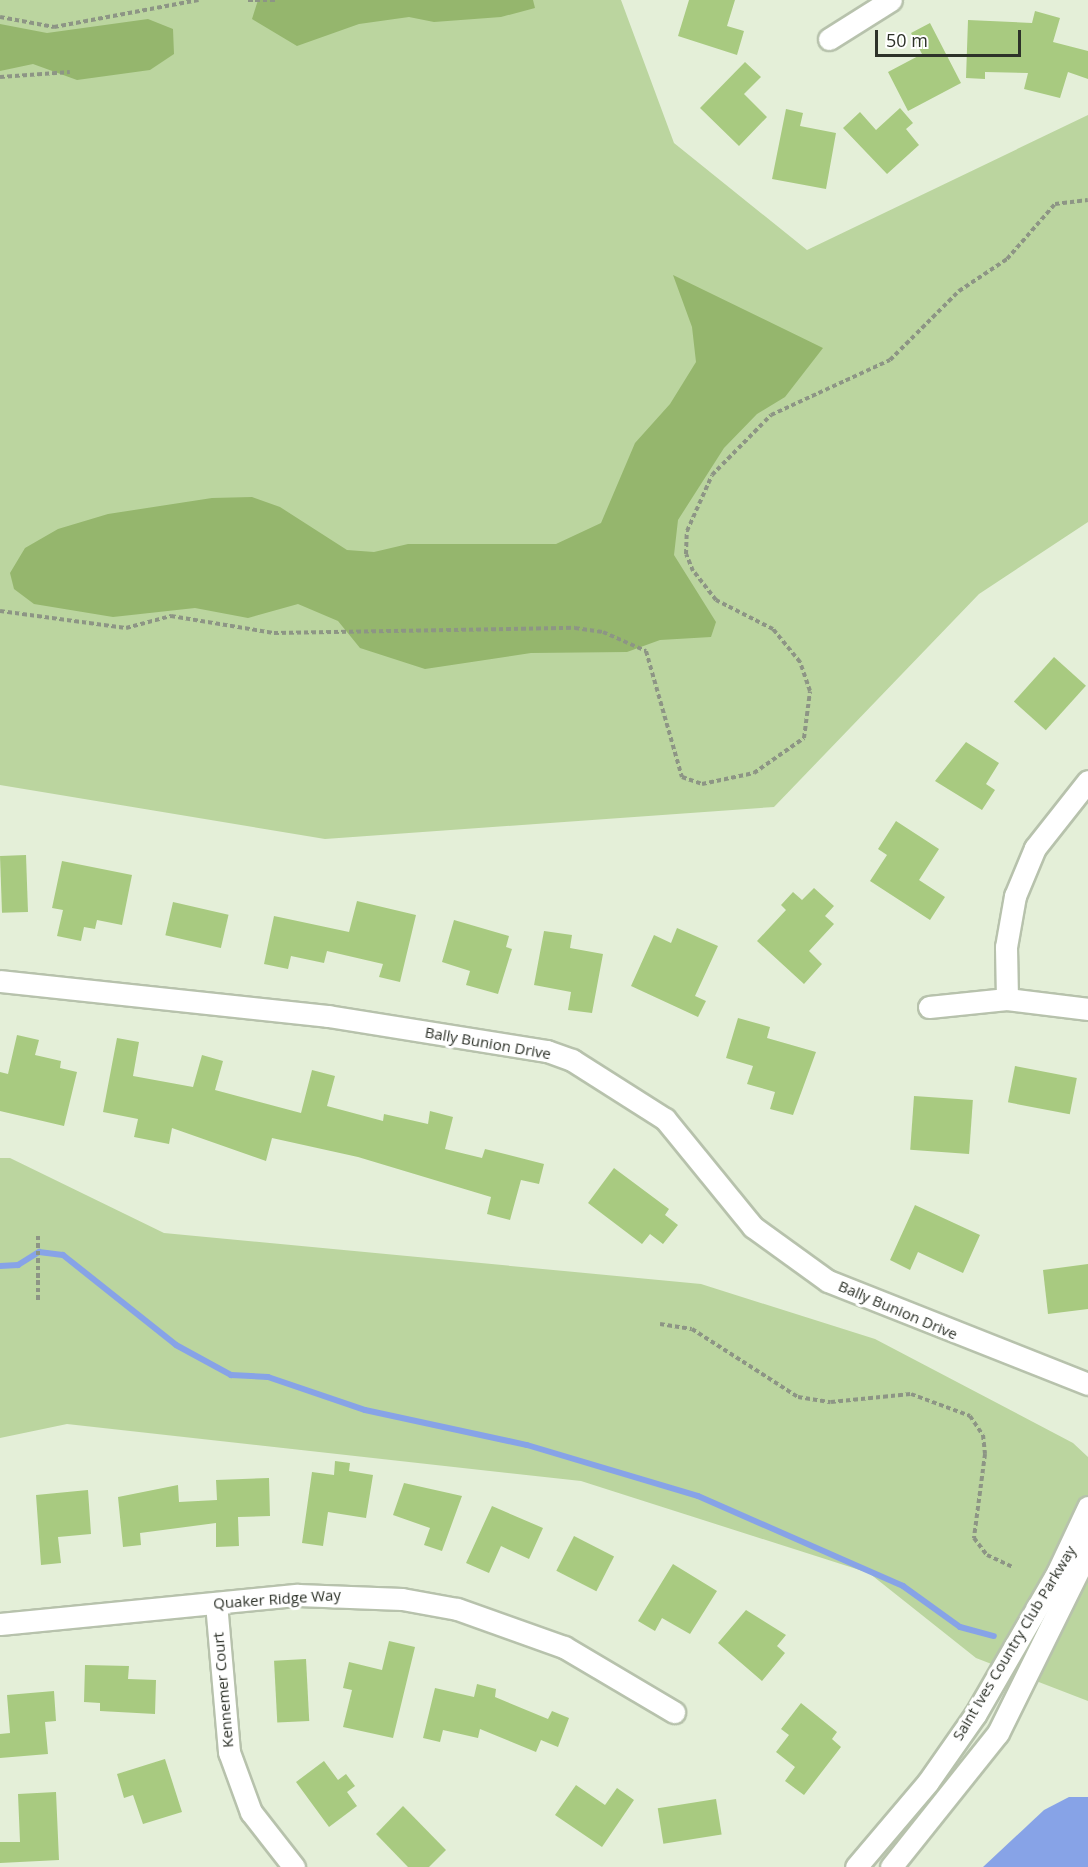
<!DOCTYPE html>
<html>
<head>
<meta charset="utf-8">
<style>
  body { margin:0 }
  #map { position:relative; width:1088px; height:1867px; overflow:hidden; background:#e4efd8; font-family:"Open Sans",sans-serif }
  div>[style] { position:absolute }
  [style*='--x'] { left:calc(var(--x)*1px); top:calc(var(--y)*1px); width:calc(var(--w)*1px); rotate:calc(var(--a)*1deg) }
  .green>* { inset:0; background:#bbd59f }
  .forest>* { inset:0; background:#95b66d }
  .water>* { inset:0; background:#87a3e7 }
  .stream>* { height:6px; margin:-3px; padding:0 3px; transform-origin:3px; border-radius:3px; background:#87a3e7 }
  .building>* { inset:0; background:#a8ca80; transform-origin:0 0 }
  .path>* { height:4px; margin-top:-2px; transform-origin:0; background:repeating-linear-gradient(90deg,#8d9585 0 4.5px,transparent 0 7.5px) }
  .roads { filter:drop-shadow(2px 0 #b7c2ac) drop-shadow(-2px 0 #b7c2ac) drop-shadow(0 2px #b7c2ac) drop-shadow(0 -2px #b7c2ac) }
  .minor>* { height:21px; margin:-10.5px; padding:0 10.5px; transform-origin:10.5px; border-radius:10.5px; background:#fff }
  span { translate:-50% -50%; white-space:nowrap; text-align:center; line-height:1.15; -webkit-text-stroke:6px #fff; paint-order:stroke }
  .street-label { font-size:15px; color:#2d3229 }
  .scale { position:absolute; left:875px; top:30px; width:146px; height:27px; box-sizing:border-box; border:3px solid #2d3229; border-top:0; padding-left:8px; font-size:18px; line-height:21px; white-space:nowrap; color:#2d3229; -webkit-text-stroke:4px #fff; paint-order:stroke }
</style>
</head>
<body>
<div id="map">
  <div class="green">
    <div style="clip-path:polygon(0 0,621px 0,674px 143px,807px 250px,1088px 115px,1088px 522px,979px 594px,774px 807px,325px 839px,0 785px)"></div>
    <div style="clip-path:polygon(0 1158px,10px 1158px,164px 1233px,701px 1284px,875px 1339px,1073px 1443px,1088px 1457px,1088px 1701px,976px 1658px,869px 1573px,581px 1481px,67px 1424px,0 1438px)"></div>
  </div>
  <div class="forest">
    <div style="clip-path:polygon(258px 0,533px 0,535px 8px,501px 17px,434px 22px,409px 17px,359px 24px,297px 46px,252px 19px)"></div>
    <div style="clip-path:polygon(148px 19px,173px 29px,174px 54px,150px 70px,77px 80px,33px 64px,0 71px,0 24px,47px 33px)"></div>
    <div style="clip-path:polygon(673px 275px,823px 348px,785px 397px,757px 414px,724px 448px,678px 520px,674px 555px,716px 622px,711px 637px,660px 640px,627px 652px,531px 653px,425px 669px,360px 648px,338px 621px,298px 604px,248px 618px,195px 608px,113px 617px,34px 604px,14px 589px,10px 573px,25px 548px,58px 529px,108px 514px,212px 498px,252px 497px,280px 507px,347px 550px,374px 552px,408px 544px,556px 544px,601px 523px,635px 443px,670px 404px,696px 362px,692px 327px)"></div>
  </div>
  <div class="water">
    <div style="clip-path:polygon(1069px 1797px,1088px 1797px,1088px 1867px,983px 1867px,1044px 1810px)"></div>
  </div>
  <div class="stream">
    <div style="--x:0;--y:1266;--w:18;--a:-3"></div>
    <div style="--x:18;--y:1265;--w:25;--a:-32"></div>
    <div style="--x:39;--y:1252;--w:24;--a:7"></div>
    <div style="--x:63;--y:1255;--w:144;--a:38.5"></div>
    <div style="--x:176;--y:1345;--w:63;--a:28.6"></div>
    <div style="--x:231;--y:1375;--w:37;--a:3"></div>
    <div style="--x:268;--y:1377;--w:102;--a:18.8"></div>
    <div style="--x:365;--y:1410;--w:166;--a:12.2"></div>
    <div style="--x:527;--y:1445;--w:178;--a:16.6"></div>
    <div style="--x:698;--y:1496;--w:224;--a:23.7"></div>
    <div style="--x:903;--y:1586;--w:70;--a:35.7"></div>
    <div style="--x:960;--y:1627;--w:35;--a:15"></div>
  </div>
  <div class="building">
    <div style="clip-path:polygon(689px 0,735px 0,727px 26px,744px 31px,737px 55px,678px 36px)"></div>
    <div style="clip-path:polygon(1035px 11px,1060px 18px,1053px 42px,1088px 51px,1088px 79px,1068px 72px,1060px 98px,1024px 89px,1028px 73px,985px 72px,985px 79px,966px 78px,968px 20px,1032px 23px)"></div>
    <div style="clip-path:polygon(930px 23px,961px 83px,908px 111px,888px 72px,922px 54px,911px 33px)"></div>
    <div style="clip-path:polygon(745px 62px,761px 77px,744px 94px,767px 117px,739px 146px,700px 108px)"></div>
    <div style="clip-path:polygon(900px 108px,913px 123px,906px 129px,919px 145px,887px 174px,843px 128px,860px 112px,876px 130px)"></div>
    <div style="clip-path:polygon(786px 109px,803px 113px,800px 126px,836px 133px,826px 189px,772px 179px)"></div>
    <div style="left:1054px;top:657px;width:43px;height:60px;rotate:42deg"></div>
    <div style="clip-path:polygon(966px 742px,999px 763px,986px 784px,995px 790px,982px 810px,935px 781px)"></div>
    <div style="clip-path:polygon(896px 821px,939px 849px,919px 880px,945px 897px,930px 920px,870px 881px,887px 855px,878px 849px)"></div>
    <div style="left:26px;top:855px;width:57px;height:26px;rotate:88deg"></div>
    <div style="clip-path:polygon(62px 861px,132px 875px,122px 925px,97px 920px,95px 929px,84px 927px,81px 941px,57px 936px,63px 910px,52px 908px)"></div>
    <div style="clip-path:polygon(814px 888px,834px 906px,825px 916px,834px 924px,809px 951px,822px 964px,804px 984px,757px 941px,786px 910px,781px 905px,793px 892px,802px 900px)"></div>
    <div style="clip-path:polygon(357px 901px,416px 915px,400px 982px,379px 977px,383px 964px,327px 951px,324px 963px,291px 956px,288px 969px,264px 964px,274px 916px,349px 932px)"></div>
    <div style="left:173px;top:902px;width:57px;height:34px;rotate:13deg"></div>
    <div style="clip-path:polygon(454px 920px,509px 936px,506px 947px,512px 949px,498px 994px,466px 985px,470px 971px,442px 962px)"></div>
    <div style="clip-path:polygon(677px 928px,718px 946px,695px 996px,706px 1001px,698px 1017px,631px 986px,654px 935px,671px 943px)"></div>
    <div style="clip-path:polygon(544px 931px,572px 935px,570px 948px,603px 954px,592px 1013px,568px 1010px,571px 992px,534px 985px)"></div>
    <div style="clip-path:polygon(738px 1018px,770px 1027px,767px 1038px,816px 1052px,793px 1115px,770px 1109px,775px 1092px,747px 1084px,753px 1066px,726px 1058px)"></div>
    <div style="clip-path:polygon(17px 1035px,39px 1040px,35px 1055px,61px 1061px,60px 1068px,77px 1072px,64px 1126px,0 1111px,0 1072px,8px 1074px)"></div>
    <div style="clip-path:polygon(117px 1038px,139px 1042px,133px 1076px,193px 1087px,202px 1055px,223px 1061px,215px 1090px,301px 1113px,312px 1070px,335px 1076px,327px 1106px,383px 1121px,384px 1114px,428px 1124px,430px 1111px,453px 1117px,445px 1149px,482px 1158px,485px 1149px,544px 1164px,539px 1184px,521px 1180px,510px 1220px,487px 1214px,491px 1197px,358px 1157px,272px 1138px,266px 1161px,172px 1128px,169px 1144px,134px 1137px,138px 1119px,103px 1112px)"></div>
    <div style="left:1015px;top:1066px;width:63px;height:37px;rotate:11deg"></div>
    <div style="left:914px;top:1096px;width:59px;height:54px;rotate:4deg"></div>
    <div style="clip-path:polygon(614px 1168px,669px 1209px,665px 1215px,678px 1225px,663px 1244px,650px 1234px,642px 1244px,588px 1203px)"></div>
    <div style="clip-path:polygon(915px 1205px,980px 1235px,963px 1273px,918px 1252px,910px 1270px,890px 1260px)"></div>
    <div style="clip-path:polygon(1088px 1264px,1088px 1309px,1048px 1314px,1043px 1270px)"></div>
    <div style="clip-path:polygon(335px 1461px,350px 1463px,349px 1471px,373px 1475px,366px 1518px,328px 1512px,323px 1546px,302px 1543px,312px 1472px,334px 1475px)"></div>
    <div style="clip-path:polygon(269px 1478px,270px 1516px,238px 1517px,239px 1546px,216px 1547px,216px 1523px,140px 1533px,141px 1545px,123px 1547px,118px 1497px,178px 1485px,179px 1502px,217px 1500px,216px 1480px)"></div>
    <div style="clip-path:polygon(404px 1483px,462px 1496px,442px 1551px,424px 1545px,430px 1528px,393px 1515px)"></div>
    <div style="clip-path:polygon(88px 1490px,91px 1534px,58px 1537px,61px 1563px,41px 1565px,36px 1495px)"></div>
    <div style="clip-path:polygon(492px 1506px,543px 1528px,529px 1559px,501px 1546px,489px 1573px,466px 1563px)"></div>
    <div style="left:574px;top:1536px;width:45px;height:39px;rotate:27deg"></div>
    <div style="clip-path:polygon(673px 1564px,717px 1591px,690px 1634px,662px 1618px,655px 1631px,638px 1621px)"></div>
    <div style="clip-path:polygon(746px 1610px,786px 1635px,777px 1646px,785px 1653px,762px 1681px,718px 1643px)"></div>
    <div style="clip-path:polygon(389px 1641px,415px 1647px,393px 1738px,343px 1727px,352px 1690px,343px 1688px,349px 1662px,382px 1670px)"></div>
    <div style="left:306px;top:1659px;width:62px;height:32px;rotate:87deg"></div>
    <div style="clip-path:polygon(85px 1665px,129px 1666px,128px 1679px,156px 1680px,155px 1714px,100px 1711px,100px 1703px,84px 1702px)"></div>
    <div style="clip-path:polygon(477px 1684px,496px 1689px,495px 1697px,548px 1719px,552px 1711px,569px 1718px,558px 1747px,541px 1740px,536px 1752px,480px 1729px,478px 1738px,443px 1730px,440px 1742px,423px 1738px,435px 1688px,474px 1697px)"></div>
    <div style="clip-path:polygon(54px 1691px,56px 1721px,45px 1722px,48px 1754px,0 1758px,0 1734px,10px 1733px,7px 1695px)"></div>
    <div style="clip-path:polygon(801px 1703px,837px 1732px,832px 1739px,841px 1747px,804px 1795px,785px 1781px,795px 1767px,776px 1752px,789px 1735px,781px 1729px)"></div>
    <div style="clip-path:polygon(165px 1759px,182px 1812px,143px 1824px,133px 1795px,124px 1798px,117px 1774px)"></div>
    <div style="clip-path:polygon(324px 1761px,338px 1780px,346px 1774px,355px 1786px,347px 1792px,357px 1806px,329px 1827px,296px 1782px)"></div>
    <div style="clip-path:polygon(576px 1785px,605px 1805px,617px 1788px,634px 1800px,602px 1847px,555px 1815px)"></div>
    <div style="clip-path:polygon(56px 1792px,59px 1860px,0 1863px,0 1842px,20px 1842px,18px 1794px)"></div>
    <div style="left:716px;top:1799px;width:36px;height:59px;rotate:81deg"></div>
    <div style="clip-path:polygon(403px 1806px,446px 1850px,429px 1867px,408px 1867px,376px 1834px)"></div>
  </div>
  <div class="path">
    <div style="--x:248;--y:0;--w:29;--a:0"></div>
    <div style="--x:0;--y:17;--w:55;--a:10.5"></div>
    <div style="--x:54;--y:27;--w:147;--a:-10.6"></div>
    <div style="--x:0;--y:77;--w:70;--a:-4.1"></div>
    <div style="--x:0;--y:611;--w:127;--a:7.7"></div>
    <div style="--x:126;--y:628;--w:47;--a:-14.9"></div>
    <div style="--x:171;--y:616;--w:104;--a:9.4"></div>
    <div style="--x:274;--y:633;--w:301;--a:-1"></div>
    <div style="--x:575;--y:628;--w:28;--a:8"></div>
    <div style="--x:603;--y:632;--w:47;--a:23.8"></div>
    <div style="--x:646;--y:651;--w:131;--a:74.1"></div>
    <div style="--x:682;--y:777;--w:21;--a:19"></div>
    <div style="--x:702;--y:784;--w:53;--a:-11.9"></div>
    <div style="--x:754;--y:773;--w:61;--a:-35"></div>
    <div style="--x:804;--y:738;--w:47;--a:-82.7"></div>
    <div style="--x:810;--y:691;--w:31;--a:-109"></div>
    <div style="--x:800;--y:662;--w:43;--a:-129.3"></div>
    <div style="--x:773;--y:629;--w:64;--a:-153"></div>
    <div style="--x:716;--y:600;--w:37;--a:-128"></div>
    <div style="--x:693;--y:571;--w:18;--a:-112"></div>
    <div style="--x:686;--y:554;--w:23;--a:-88"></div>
    <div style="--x:687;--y:531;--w:61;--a:-65.9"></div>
    <div style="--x:712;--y:475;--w:84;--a:-45.5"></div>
    <div style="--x:771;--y:415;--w:131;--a:-24.8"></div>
    <div style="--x:890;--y:360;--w:98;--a:-45"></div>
    <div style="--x:959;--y:291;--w:58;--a:-33.7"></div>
    <div style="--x:1007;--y:259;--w:73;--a:-48.9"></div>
    <div style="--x:1055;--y:204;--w:33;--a:-7"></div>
    <div style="--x:38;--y:1300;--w:66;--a:-90"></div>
    <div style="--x:660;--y:1324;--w:32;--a:9"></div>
    <div style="--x:692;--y:1329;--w:126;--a:32.7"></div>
    <div style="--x:798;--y:1397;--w:33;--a:9"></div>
    <div style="--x:831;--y:1402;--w:80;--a:-5.7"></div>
    <div style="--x:911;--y:1394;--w:63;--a:20.4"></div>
    <div style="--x:970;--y:1416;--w:23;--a:56"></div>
    <div style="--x:983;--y:1435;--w:19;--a:84"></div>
    <div style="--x:985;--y:1454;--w:85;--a:97.5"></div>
    <div style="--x:974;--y:1538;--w:21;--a:53"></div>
    <div style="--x:987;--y:1555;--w:29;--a:25"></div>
  </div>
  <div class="roads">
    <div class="minor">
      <div style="--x:829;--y:39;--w:73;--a:-32.2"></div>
      <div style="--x:0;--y:981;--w:330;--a:6.1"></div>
      <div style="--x:328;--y:1016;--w:222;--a:9.1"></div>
      <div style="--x:547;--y:1051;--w:27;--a:20"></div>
      <div style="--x:572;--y:1060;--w:110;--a:32.4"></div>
      <div style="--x:665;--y:1119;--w:139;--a:50.8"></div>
      <div style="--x:753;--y:1227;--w:92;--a:35.8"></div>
      <div style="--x:828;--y:1281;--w:280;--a:21.6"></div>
      <div style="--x:1007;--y:999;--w:52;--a:-91.1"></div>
      <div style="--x:1006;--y:947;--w:52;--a:-80"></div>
      <div style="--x:1015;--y:896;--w:52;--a:-67.4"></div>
      <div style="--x:1035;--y:848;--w:85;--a:-51.7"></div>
      <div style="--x:929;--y:1007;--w:78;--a:-5.9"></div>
      <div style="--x:1007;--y:999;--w:82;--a:7"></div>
      <div style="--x:216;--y:1603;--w:150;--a:85"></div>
      <div style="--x:229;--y:1752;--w:64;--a:69.9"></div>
      <div style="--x:251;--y:1812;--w:70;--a:52"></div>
      <div style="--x:0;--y:1624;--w:299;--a:-5.6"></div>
      <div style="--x:298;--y:1595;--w:104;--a:2.2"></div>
      <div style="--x:402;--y:1599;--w:56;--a:10.3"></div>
      <div style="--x:457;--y:1609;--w:114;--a:19.6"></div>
      <div style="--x:564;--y:1647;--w:128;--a:30.6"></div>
      <div style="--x:856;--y:1867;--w:111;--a:-49.7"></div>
      <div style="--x:928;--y:1782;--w:82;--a:-55"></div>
      <div style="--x:975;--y:1715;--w:164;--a:-60"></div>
      <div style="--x:1057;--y:1573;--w:73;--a:-64.8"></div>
      <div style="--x:891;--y:1867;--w:171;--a:-51.4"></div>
      <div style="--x:998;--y:1733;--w:201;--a:-63.7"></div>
      <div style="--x:1087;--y:1553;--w:24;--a:-107"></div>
    </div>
  </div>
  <div class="street-label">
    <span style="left:488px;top:1043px;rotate:10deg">Bally Bunion Drive</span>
    <span style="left:898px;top:1310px;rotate:23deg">Bally Bunion Drive</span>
    <span style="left:277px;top:1599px;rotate:-4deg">Quaker Ridge Way</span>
    <span style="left:1014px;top:1643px;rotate:-59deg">Saint Ives Country Club Parkway</span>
    <span style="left:223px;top:1690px;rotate:-95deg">Kennemer Court</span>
  </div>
  <div class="scale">50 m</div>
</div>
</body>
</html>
